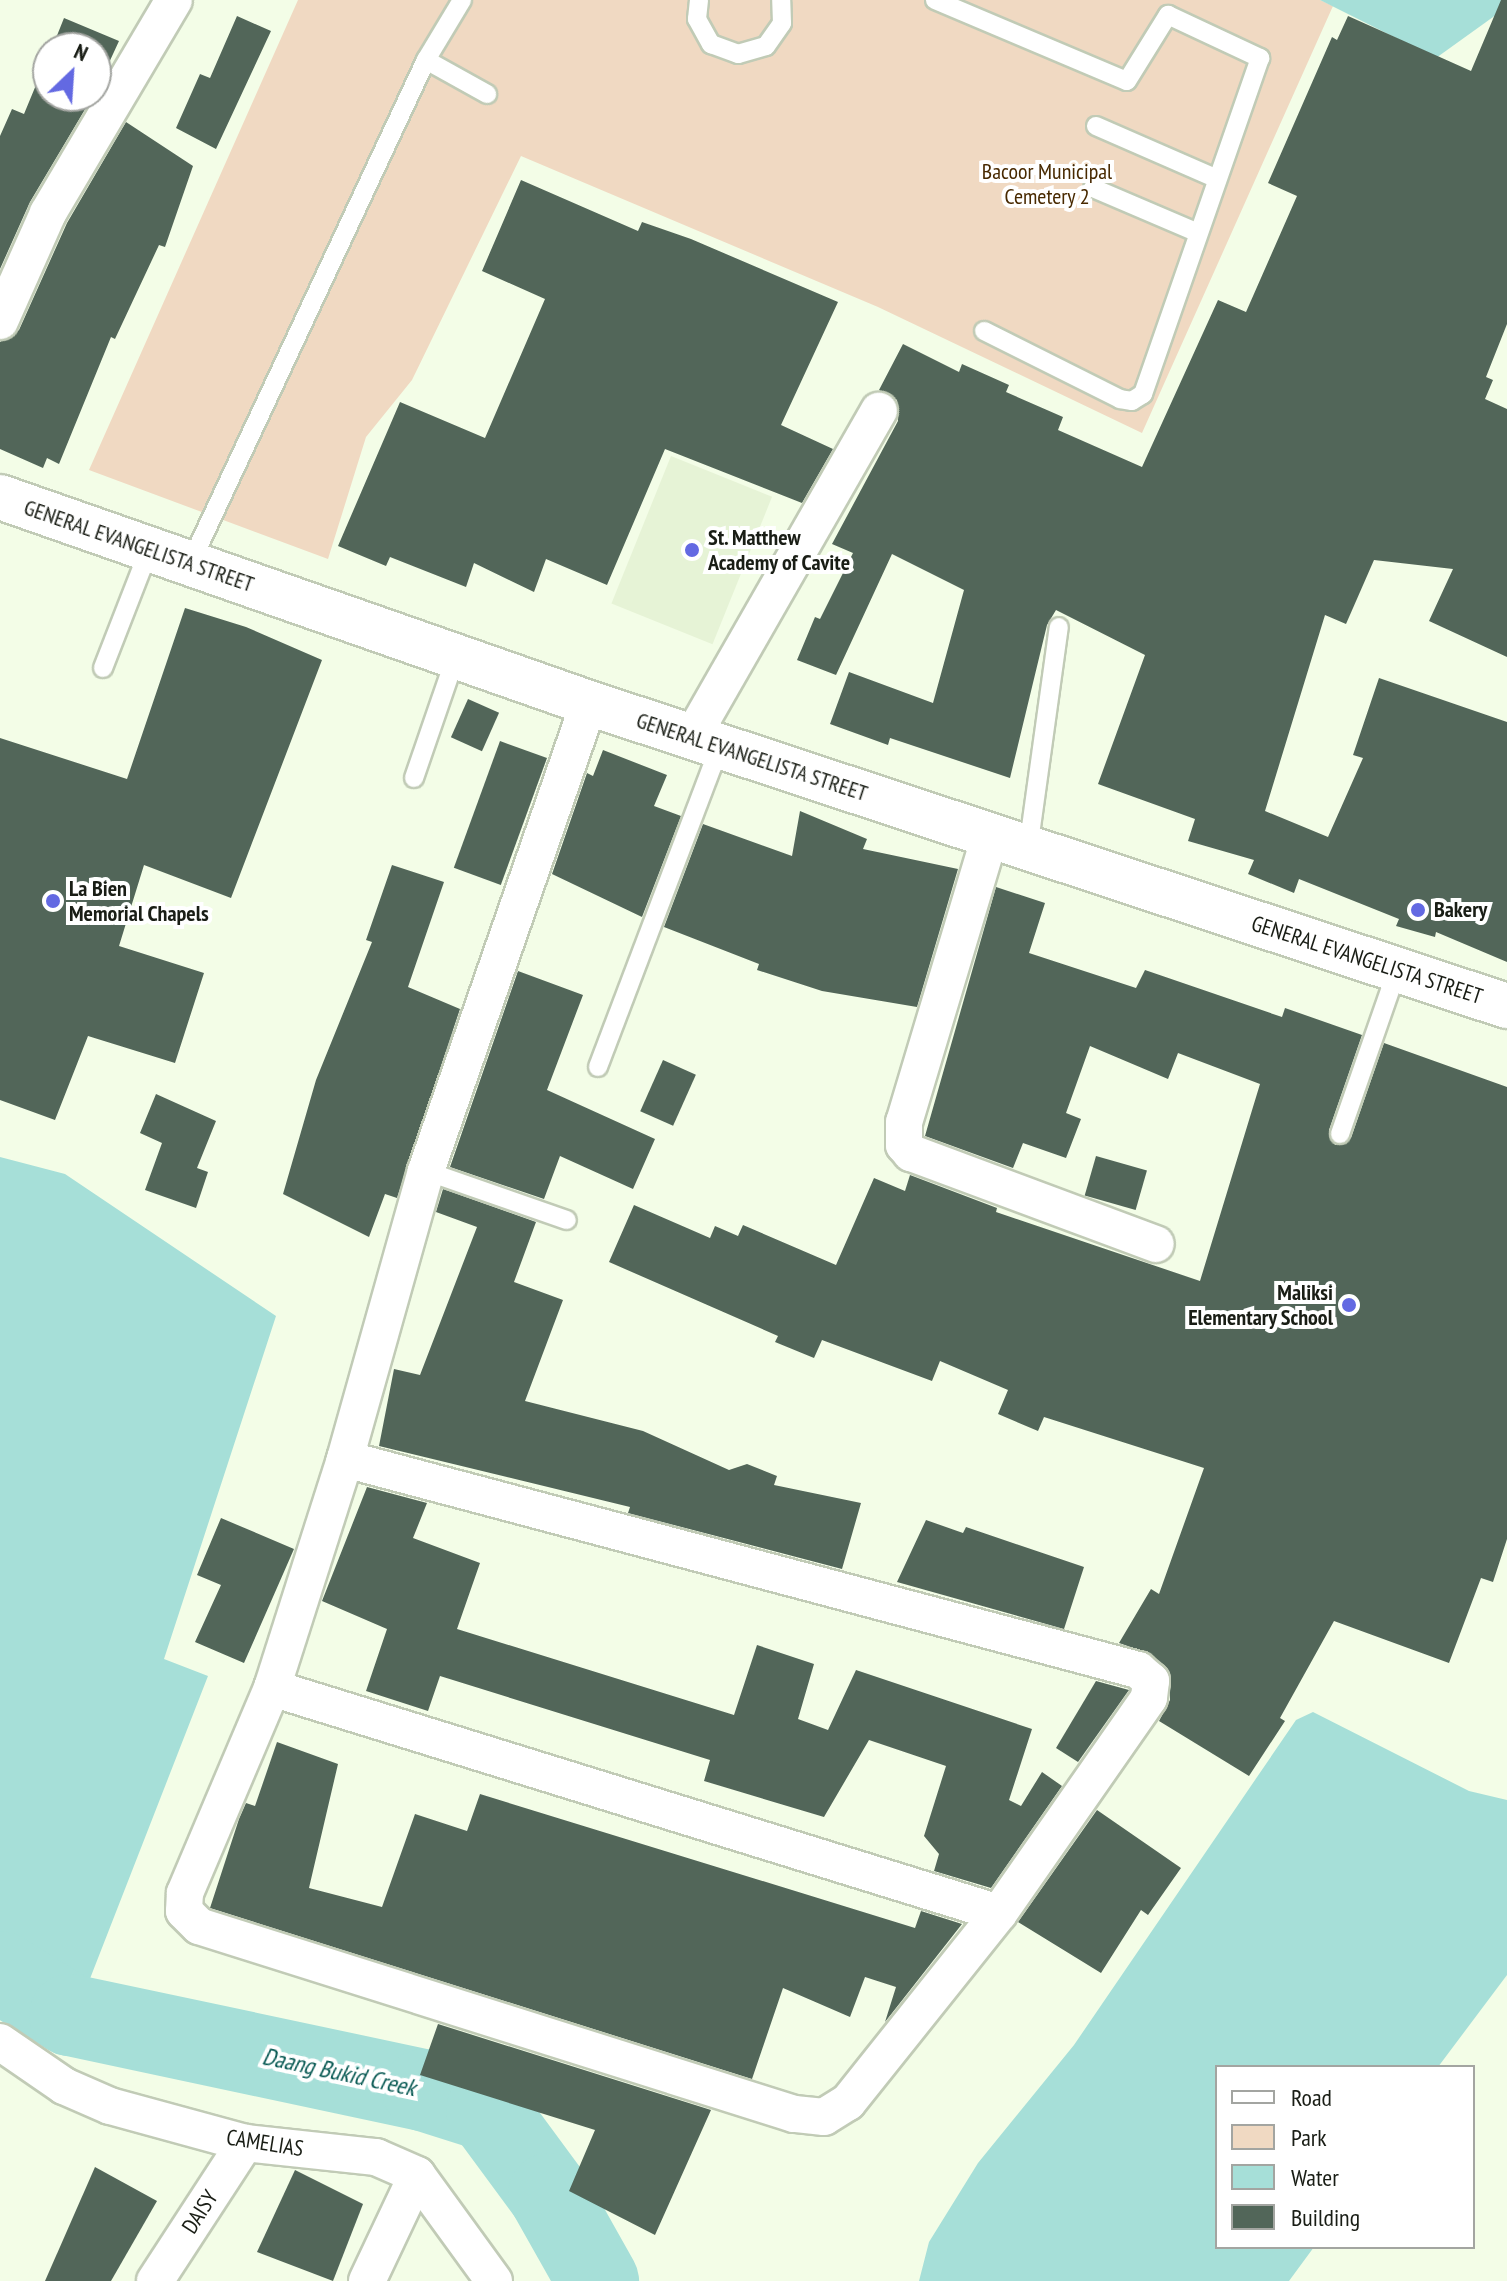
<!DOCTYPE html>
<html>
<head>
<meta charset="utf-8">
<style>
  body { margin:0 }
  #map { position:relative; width:1507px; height:2281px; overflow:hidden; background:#f3fde7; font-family:"PT Sans Narrow",sans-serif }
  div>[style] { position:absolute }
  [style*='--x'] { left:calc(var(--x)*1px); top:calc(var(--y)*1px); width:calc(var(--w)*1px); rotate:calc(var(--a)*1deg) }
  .built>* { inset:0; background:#e6f3d6; transform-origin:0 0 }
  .green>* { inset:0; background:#f0d9c2 }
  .water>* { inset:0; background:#a6dfd8 }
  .river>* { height:82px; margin:-41px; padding:0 41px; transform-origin:41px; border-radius:41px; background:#a6dfd8 }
  .building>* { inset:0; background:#526659; transform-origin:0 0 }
  .roads { filter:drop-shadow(2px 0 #c1cbb6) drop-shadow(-2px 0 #c1cbb6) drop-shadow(0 2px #c1cbb6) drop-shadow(0 -2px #c1cbb6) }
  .service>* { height:18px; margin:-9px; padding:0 9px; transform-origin:9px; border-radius:9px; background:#fff }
  .minor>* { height:36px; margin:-18px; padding:0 18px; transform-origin:18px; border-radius:18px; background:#fff }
  .secondary>* { height:44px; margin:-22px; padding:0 22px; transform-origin:22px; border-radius:22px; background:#fff }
  .dots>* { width:22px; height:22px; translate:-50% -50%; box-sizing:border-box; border:4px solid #fff; border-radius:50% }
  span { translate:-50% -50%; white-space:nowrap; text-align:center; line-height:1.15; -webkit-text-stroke:8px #fff; paint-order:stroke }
  .park-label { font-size:22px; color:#482900 }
  .poi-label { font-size:22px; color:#191d15; font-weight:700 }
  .left { translate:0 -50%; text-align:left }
  .right { translate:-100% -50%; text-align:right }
  .street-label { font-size:22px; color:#191d15 }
  .water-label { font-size:24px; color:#095a54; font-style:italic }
  .legend { position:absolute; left:1215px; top:2065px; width:260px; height:184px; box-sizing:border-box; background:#fff; border:2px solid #a3a5a1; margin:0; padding:10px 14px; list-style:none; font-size:24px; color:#191d15 }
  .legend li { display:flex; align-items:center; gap:16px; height:40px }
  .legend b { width:40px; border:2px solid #a3a5a1 }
  .north { position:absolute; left:32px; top:32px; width:80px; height:80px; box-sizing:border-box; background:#fff; border:2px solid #a3a5a1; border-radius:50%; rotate:25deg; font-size:22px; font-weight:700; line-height:32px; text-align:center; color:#191d15 }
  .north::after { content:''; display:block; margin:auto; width:28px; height:36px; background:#6369e2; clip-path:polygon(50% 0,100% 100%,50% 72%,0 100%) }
</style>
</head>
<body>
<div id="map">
  <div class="built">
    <div style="left:671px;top:456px;width:109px;height:159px;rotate:22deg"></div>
  </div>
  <div class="green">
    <div style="clip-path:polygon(298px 0,1320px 0,1333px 6px,1142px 433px,878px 307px,521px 156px,412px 380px,366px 437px,328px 559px,89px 470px)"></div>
  </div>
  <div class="water">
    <div style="clip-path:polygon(1320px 0,1507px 0,1507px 7px,1436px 58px)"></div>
    <div style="clip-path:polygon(0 1157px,65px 1174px,276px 1316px,164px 1659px,208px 1676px,77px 2012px,0 1953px)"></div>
    <div style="clip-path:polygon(1313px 1712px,1469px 1791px,1507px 1800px,1507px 1975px,1438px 2067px,1217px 2067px,1217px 2247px,1314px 2247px,1289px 2281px,919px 2281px,929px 2242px,978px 2163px,1074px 2045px,1296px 1720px)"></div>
  </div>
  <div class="river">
    <div style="--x:0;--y:1972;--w:82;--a:31.6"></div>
    <div style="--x:70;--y:2015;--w:361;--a:12"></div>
    <div style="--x:423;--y:2090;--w:67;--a:17.4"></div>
    <div style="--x:487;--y:2110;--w:104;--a:53.6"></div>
    <div style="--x:549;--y:2194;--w:100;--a:60.6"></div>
  </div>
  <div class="building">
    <div style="clip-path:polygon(1501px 0,1507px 0,1507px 324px,1486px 377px,1493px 380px,1485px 399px,1507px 409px,1507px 657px,1429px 621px,1453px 569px,1374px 560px,1346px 624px,1325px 615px,1265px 811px,1328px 837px,1363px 758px,1353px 755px,1379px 678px,1507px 722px,1507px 962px,1436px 932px,1435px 937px,1396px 926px,1399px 919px,1299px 879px,1294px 893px,1248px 874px,1254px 860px,1188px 841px,1195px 819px,1098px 784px,1145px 655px,1056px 610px,1047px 625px,1010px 778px,890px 738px,888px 745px,830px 724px,849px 672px,933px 703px,964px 590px,892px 554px,836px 675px,797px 660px,815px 617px,820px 619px,853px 553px,832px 544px,898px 421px,897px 400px,879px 390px,903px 344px,959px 372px,962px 364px,1009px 385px,1006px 392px,1063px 417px,1058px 430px,1142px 467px,1218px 300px,1246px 312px,1297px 196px,1268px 183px,1332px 37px,1337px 40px,1348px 16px,1471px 71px)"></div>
    <div style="clip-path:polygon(237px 16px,271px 31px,216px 149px,176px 128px,200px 74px,210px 78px)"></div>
    <div style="clip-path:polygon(64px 18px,119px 41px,96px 91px,96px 48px,52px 48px)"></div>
    <div style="clip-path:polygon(48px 56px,48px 96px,93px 96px,30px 202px,0 269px,0 136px,12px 109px,24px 114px)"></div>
    <div style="clip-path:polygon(126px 122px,193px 166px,165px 247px,159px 245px,115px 339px,111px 337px,59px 464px,47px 458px,43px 468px,0 449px,0 342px,19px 330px,67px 223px)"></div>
    <div style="clip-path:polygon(521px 180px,638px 231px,642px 222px,691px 239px,838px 302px,781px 425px,833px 449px,802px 503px,665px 449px,607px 585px,546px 559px,534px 592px,474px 563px,466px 587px,390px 557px,386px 566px,338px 546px,400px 402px,485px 438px,545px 299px,482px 271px)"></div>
    <div style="clip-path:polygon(185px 608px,246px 627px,322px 660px,231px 898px,144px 865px,119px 946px,204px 973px,175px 1063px,88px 1036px,55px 1120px,0 1100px,0 738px,127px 779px)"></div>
    <div style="left:468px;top:699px;width:34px;height:42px;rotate:24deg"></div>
    <div style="left:500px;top:741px;width:50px;height:135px;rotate:20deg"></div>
    <div style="clip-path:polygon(603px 750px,667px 775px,654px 806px,681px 816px,642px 917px,552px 874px,587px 773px,593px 776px)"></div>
    <div style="clip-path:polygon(800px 811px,867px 839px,863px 849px,958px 869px,917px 1007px,822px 991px,757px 970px,759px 964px,664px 927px,703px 824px,792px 856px)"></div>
    <div style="clip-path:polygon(392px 865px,444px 882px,408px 987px,460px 1009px,397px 1198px,385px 1194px,369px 1237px,283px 1194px,316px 1080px,372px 942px,366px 940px)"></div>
    <div style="clip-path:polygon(996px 887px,1045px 903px,1029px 953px,1136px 988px,1145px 970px,1282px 1017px,1285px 1008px,1362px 1035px,1329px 1130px,1335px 1145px,1351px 1138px,1384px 1043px,1507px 1087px,1507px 1539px,1493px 1582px,1481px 1578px,1449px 1663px,1334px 1621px,1280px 1718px,1285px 1721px,1249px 1776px,1159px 1721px,1170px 1700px,1170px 1673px,1151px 1654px,1119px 1643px,1151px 1589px,1159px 1594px,1204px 1468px,1044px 1417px,1038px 1431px,998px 1414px,1008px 1390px,940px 1361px,932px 1381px,822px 1340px,814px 1358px,775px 1342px,778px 1336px,609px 1262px,634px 1205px,710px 1238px,715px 1226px,738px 1236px,743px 1225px,836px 1265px,874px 1178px,905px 1191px,910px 1175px,997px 1208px,996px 1212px,1200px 1281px,1260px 1084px,1178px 1053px,1168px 1079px,1090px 1046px,1066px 1113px,1081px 1119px,1066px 1158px,1023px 1143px,1013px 1168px,925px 1136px)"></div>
    <div style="clip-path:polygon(518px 971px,583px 995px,547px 1090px,655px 1139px,633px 1189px,560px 1156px,544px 1199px,450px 1167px)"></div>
    <div style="left:663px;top:1060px;width:36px;height:56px;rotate:24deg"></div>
    <div style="clip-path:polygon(156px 1094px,216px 1121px,197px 1168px,208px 1172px,196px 1208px,145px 1190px,162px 1143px,140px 1133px)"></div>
    <div style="left:1096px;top:1156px;width:53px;height:41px;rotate:16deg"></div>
    <div style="clip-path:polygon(443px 1189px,536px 1222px,514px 1282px,563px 1300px,525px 1401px,643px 1431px,729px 1470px,747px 1464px,777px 1476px,774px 1485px,861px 1503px,842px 1569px,628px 1513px,630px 1507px,379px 1446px,394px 1369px,420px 1375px,477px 1227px,436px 1212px)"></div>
    <div style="clip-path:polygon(367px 1487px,427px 1503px,413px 1538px,480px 1563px,457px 1629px,734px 1715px,757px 1645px,814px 1664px,798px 1719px,828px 1730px,856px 1670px,1032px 1729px,1009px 1800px,1021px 1806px,1042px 1772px,1062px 1786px,991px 1888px,934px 1871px,939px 1854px,924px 1836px,946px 1766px,869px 1740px,824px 1817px,704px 1781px,710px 1760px,440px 1676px,428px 1711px,366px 1691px,387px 1629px,322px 1601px)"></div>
    <div style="clip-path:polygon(221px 1518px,294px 1549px,244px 1663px,195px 1642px,221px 1585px,197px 1575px)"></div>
    <div style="clip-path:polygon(926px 1520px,963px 1533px,966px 1527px,1084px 1567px,1064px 1629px,897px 1582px)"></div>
    <div style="clip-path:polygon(1096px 1681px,1129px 1690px,1078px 1762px,1056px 1748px)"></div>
    <div style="clip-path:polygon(277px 1742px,338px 1764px,309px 1888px,382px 1907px,415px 1814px,467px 1831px,480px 1794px,915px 1928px,921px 1911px,962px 1924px,885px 2022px,896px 1987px,865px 1977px,850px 2017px,783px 1988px,752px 2079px,210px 1908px,239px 1819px,246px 1803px,255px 1806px)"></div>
    <div style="clip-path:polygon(1097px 1810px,1181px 1868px,1148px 1915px,1141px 1910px,1101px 1973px,1018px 1922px)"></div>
    <div style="clip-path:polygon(438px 2024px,711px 2110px,655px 2235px,569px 2191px,595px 2130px,420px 2075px)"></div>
    <div style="clip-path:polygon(95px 2167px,157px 2201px,111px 2281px,45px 2281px)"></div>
    <div style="clip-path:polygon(295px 2170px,363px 2204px,333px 2281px,257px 2252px)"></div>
  </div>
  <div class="roads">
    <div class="service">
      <div style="--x:699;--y:0;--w:19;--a:96"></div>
      <div style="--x:697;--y:19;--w:29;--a:61"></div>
      <div style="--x:711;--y:44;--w:29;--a:20"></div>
      <div style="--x:738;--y:54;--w:29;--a:-16"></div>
      <div style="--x:766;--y:46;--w:28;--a:-55"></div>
      <div style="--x:782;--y:23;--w:23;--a:-92"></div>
      <div style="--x:935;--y:0;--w:208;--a:22.9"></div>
      <div style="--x:1127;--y:81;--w:78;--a:-58.2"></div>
      <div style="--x:1168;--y:15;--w:102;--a:25.1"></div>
      <div style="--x:1260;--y:58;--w:356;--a:109.2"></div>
      <div style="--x:1143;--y:394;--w:13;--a:148"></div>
      <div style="--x:1132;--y:401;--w:12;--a:-171"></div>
      <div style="--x:1120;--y:399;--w:152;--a:-153.4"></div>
      <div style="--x:426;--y:60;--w:70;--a:29.1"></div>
      <div style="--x:1096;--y:126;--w:130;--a:23.6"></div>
      <div style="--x:1093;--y:188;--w:112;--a:23.1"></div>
      <div style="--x:190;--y:564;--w:557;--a:-64.91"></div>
      <div style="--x:426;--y:60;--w:70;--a:-59"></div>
      <div style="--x:103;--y:668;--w:127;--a:-68.7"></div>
      <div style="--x:414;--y:778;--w:129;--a:-71"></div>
      <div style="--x:1028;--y:849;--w:224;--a:-82.1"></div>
      <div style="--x:598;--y:1067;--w:343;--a:-69.2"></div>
      <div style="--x:1340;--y:1134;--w:174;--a:-70.8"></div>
      <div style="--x:426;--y:1171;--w:149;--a:19.2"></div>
    </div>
    <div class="minor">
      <div style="--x:0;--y:321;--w:118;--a:-66"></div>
      <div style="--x:48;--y:213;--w:247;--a:-59.4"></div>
      <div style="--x:692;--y:737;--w:376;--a:-60.2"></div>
      <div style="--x:990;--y:836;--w:299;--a:106.7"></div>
      <div style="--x:904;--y:1122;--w:23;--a:90"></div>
      <div style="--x:904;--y:1145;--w:11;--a:49"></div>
      <div style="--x:911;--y:1153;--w:261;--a:20.4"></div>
      <div style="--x:345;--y:1459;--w:821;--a:14.9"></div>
      <div style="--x:1138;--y:1670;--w:17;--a:40"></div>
      <div style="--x:1151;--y:1681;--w:17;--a:97"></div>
      <div style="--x:1149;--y:1698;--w:262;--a:124.9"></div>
      <div style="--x:999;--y:1913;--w:242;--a:128.6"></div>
      <div style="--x:848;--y:2102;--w:28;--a:148"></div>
      <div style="--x:824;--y:2117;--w:30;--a:-174"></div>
      <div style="--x:794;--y:2114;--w:624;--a:-162.47"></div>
      <div style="--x:199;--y:1926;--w:21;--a:-135"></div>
      <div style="--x:184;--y:1911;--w:18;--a:-87"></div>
      <div style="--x:185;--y:1893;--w:223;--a:-67"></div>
      <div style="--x:272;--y:1688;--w:240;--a:-72.3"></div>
      <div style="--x:345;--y:1459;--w:299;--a:-74.3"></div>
      <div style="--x:426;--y:1171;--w:496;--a:-70.8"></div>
      <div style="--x:272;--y:1688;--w:761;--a:17.2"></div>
      <div style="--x:0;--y:2042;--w:78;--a:34.5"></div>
      <div style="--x:64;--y:2086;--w:50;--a:23.5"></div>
      <div style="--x:110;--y:2106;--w:140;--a:15.3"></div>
      <div style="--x:245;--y:2143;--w:132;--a:6.1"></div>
      <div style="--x:376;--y:2157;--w:45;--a:23.7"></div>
      <div style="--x:417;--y:2175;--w:131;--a:54"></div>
      <div style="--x:155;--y:2281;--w:165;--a:-56.9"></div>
      <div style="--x:367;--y:2281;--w:117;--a:-64.7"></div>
    </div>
    <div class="secondary">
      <div style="--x:0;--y:497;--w:624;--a:19.28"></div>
      <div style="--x:589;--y:703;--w:967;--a:18.27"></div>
    </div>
  </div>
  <div class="dots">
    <div style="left:692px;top:550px;background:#6369e2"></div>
    <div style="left:53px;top:901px;background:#6369e2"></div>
    <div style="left:1418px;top:910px;background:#6369e2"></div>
    <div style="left:1349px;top:1305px;background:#6369e2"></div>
  </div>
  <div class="park-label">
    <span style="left:1047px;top:184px">Bacoor Municipal<br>Cemetery 2</span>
  </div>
  <div class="poi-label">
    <span class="left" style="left:708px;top:550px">St. Matthew<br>Academy of Cavite</span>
    <span class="left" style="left:69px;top:901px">La Bien<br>Memorial Chapels</span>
    <span class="left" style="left:1434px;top:910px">Bakery</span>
    <span class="right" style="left:1333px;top:1305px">Maliksi<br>Elementary School</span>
  </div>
  <div class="street-label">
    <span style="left:139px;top:546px;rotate:19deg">GENERAL EVANGELISTA STREET</span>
    <span style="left:752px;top:757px;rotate:18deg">GENERAL EVANGELISTA STREET</span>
    <span style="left:1367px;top:960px;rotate:18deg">GENERAL EVANGELISTA STREET</span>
    <span style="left:265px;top:2143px;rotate:9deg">CAMELIAS</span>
    <span style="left:200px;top:2212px;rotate:-57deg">DAISY</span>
  </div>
  <div class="water-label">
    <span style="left:339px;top:2072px;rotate:12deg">Daang Bukid Creek</span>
  </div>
  <ul class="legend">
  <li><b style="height:10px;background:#fff"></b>Road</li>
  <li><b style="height:22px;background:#f0d9c2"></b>Park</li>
  <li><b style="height:22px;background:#a6dfd8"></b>Water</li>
  <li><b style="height:22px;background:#526659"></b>Building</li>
  </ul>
  <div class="north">N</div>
</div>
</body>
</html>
